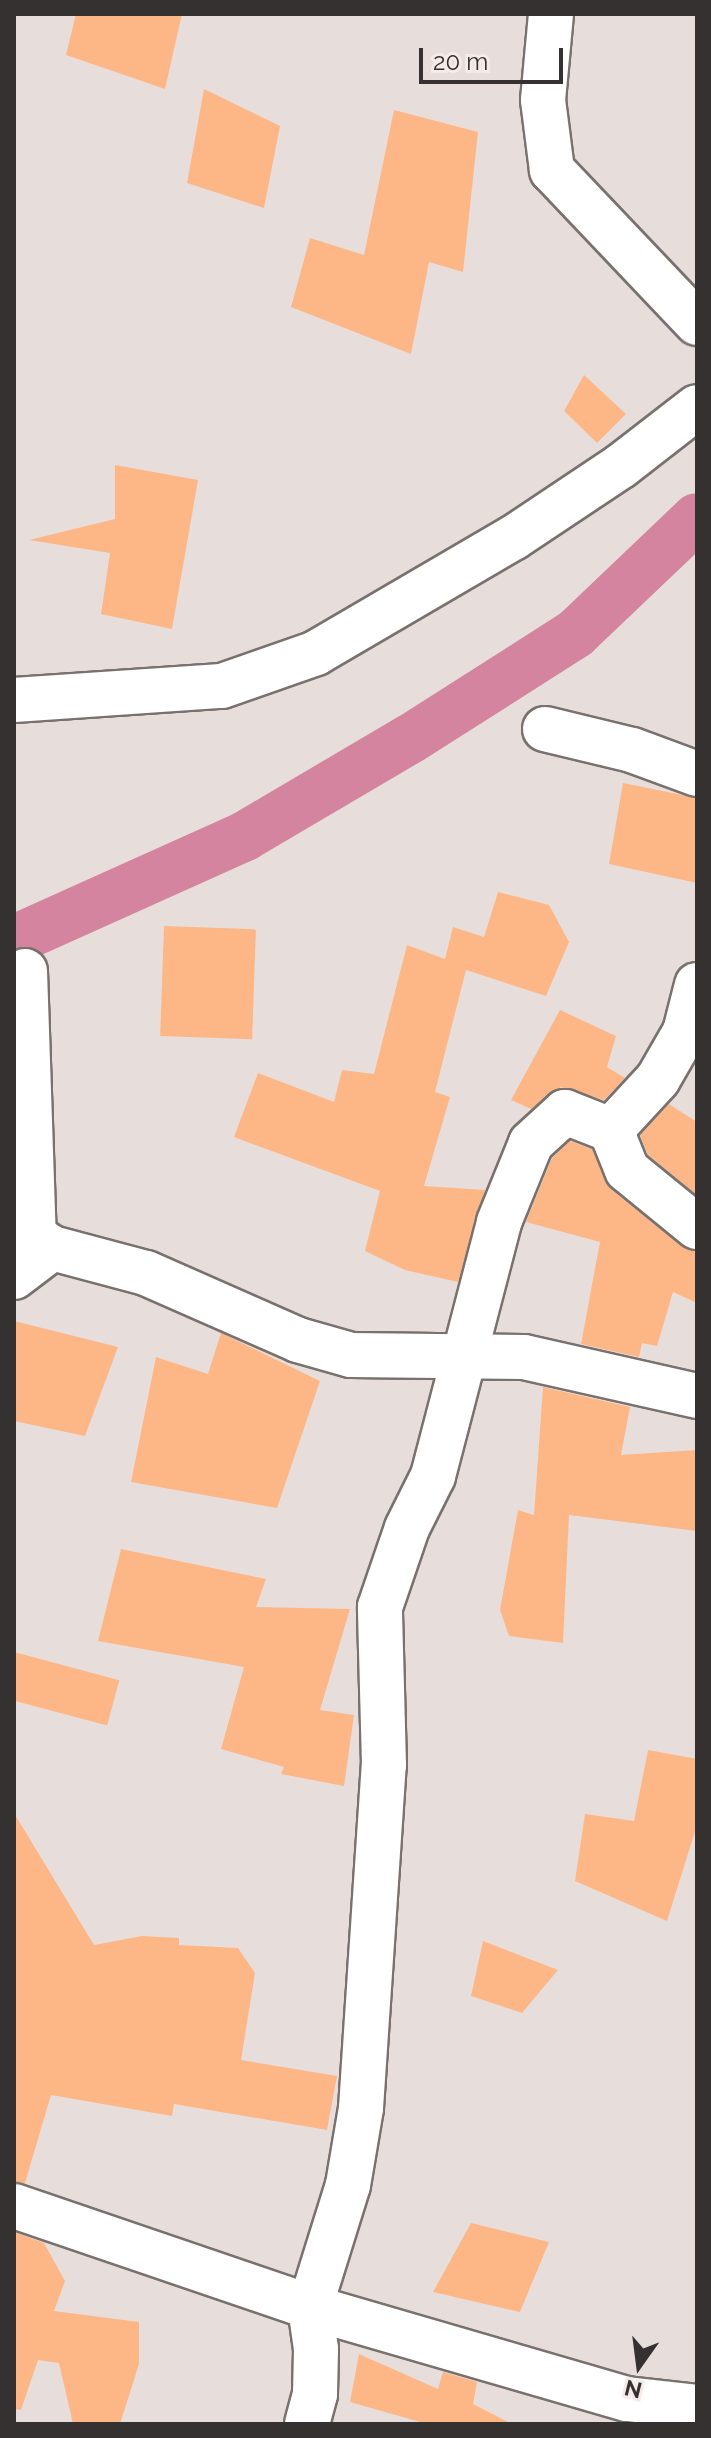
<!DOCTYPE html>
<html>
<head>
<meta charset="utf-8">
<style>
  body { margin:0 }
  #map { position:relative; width:711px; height:2438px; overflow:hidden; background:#e7dedb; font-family:Raleway,sans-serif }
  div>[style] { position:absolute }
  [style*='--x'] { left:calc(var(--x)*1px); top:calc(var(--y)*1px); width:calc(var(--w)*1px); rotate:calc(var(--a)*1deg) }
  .canal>* { height:50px; margin:-25px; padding:0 25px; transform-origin:25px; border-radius:25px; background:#d4849e }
  .building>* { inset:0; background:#fdb786; transform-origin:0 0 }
  .roads { filter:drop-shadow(2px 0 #79716e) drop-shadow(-2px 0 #79716e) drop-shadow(0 2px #79716e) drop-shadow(0 -2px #79716e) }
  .minor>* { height:44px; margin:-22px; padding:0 22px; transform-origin:22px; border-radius:22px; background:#fff }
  span { translate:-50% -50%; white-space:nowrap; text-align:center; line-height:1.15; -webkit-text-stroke:6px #f5ebe9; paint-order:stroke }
  .frame { position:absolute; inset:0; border:16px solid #353130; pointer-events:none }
  .north { position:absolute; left:599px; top:2326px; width:80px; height:80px; -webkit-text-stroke:6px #f5ebe9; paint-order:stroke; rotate:194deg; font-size:22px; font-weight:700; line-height:32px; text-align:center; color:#353130 }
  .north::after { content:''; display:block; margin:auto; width:28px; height:36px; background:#353130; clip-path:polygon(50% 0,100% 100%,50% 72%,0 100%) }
  .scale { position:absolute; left:419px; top:48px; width:144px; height:36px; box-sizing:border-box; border:4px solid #353130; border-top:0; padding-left:10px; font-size:24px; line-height:28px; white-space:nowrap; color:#353130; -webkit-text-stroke:6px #f5ebe9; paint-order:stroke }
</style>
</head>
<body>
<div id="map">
  <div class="canal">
    <div style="--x:14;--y:940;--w:253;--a:-24.2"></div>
    <div style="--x:245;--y:836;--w:191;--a:-30.5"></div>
    <div style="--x:410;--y:739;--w:196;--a:-32.5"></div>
    <div style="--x:575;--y:634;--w:168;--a:-43.6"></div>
  </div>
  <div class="building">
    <div style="clip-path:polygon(76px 14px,182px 14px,165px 89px,66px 55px)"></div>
    <div style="clip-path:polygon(204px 89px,280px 126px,264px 208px,187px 183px)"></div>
    <div style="clip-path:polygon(394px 110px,478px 132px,463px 272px,429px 262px,411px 354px,291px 307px,310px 238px,364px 255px)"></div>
    <div style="clip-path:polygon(584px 375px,626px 414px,597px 443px,564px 411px)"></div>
    <div style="clip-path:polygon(115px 465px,198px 480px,172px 629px,101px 614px,110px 553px,29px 540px,115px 519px)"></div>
    <div style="clip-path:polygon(623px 783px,697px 798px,697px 883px,609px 864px)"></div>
    <div style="clip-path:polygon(498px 892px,549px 905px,569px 942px,546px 996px,466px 970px,435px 1092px,450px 1097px,424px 1186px,485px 1190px,458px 1282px,405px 1270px,365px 1251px,380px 1191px,234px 1137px,258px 1073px,334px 1102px,342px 1070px,374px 1074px,407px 945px,445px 959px,453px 927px,484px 937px)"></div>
    <div style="left:164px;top:926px;width:92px;height:110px;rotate:2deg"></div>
    <div style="clip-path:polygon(560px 1010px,616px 1036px,607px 1067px,625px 1078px,604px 1100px,561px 1087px,531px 1109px,511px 1100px)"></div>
    <div style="clip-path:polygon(669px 1104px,697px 1122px,697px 1195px,648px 1155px,640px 1135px)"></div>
    <div style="clip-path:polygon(570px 1141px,592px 1149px,611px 1189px,681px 1246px,697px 1251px,697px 1303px,673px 1292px,657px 1346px,642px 1343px,639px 1357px,581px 1344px,600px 1242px,526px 1222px,552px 1158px)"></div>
    <div style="clip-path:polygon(14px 1321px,118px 1347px,85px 1436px,14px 1421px)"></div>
    <div style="clip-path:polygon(221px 1333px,320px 1381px,277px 1508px,131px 1482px,156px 1357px,208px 1374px)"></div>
    <div style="clip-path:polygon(543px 1387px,630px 1407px,621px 1455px,697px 1450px,697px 1531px,569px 1515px,563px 1643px,509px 1636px,500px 1610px,518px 1510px,534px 1515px)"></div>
    <div style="clip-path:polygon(121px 1549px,266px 1579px,256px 1607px,350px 1609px,320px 1710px,354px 1715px,344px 1786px,281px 1774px,284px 1767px,221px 1749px,244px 1667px,98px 1641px)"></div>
    <div style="left:14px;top:1652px;width:109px;height:47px;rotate:15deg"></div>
    <div style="clip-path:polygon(648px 1750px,697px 1759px,697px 1825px,667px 1921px,575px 1881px,585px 1814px,634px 1821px)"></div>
    <div style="clip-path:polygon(14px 1813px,94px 1945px,142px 1936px,179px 1938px,179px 1945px,238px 1948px,255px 1973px,241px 2060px,337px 2076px,327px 2130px,174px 2104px,172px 2116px,51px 2095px,25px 2183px,14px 2182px)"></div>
    <div style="clip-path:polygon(483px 1941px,558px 1970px,522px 2013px,471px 1996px)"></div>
    <div style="clip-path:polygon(471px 2223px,549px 2242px,520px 2312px,433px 2292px)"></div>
    <div style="clip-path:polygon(14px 2232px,44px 2243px,65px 2281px,54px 2311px,139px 2322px,139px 2364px,120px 2424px,73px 2424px,59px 2363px,38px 2360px,21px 2410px,14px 2409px)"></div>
    <div style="clip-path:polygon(359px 2354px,438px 2389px,443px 2372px,477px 2382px,473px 2404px,512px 2424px,427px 2424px,350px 2402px)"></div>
  </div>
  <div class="roads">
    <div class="minor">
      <div style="--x:551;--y:14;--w:86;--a:95.3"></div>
      <div style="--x:543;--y:100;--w:71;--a:82.7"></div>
      <div style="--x:552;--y:170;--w:211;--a:46.5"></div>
      <div style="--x:14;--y:700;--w:208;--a:-3.9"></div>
      <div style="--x:222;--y:686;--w:100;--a:-19.3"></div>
      <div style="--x:316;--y:653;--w:228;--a:-30.3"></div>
      <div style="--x:513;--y:538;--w:130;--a:-33.7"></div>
      <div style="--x:621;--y:466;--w:96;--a:-37.8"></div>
      <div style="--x:545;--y:729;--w:89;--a:13.6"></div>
      <div style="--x:632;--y:750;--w:69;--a:20.3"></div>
      <div style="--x:25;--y:971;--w:265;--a:88.1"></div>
      <div style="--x:34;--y:1236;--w:22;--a:34"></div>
      <div style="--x:697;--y:985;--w:49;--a:104.3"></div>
      <div style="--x:685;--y:1032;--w:54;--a:119.9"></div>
      <div style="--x:658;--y:1079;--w:69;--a:132.7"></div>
      <div style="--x:611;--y:1130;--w:43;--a:68.2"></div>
      <div style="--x:627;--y:1170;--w:90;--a:39.2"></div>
      <div style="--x:14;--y:1277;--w:48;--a:-37.3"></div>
      <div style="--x:52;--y:1248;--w:97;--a:14.9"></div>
      <div style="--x:146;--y:1273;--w:166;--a:23.8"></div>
      <div style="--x:298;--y:1340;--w:55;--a:15.8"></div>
      <div style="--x:351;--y:1355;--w:173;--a:0.7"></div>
      <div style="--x:524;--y:1357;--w:177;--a:12.7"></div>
      <div style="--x:14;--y:2206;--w:313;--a:18.8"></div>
      <div style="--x:310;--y:2307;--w:330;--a:16.2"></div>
      <div style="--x:627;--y:2399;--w:70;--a:6.5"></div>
      <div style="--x:307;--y:2424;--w:31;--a:-75"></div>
      <div style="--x:315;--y:2394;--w:45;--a:-88.7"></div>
      <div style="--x:316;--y:2349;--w:42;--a:-98.1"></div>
      <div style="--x:310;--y:2307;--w:128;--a:-72.7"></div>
      <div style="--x:348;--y:2185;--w:78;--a:-80.4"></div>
      <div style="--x:361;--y:2108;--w:344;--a:-86.2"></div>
      <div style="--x:384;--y:1765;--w:158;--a:-91.5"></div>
      <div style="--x:380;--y:1607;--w:83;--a:-71.1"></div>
      <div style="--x:407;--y:1528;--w:58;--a:-63.4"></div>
      <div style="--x:433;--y:1476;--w:262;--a:-75.4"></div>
      <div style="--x:499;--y:1222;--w:85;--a:-67.9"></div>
      <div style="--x:531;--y:1143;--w:46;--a:-42.4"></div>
      <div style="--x:565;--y:1112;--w:49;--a:21.4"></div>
    </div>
  </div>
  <div class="frame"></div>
  <div class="north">N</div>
  <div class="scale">20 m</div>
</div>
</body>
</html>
